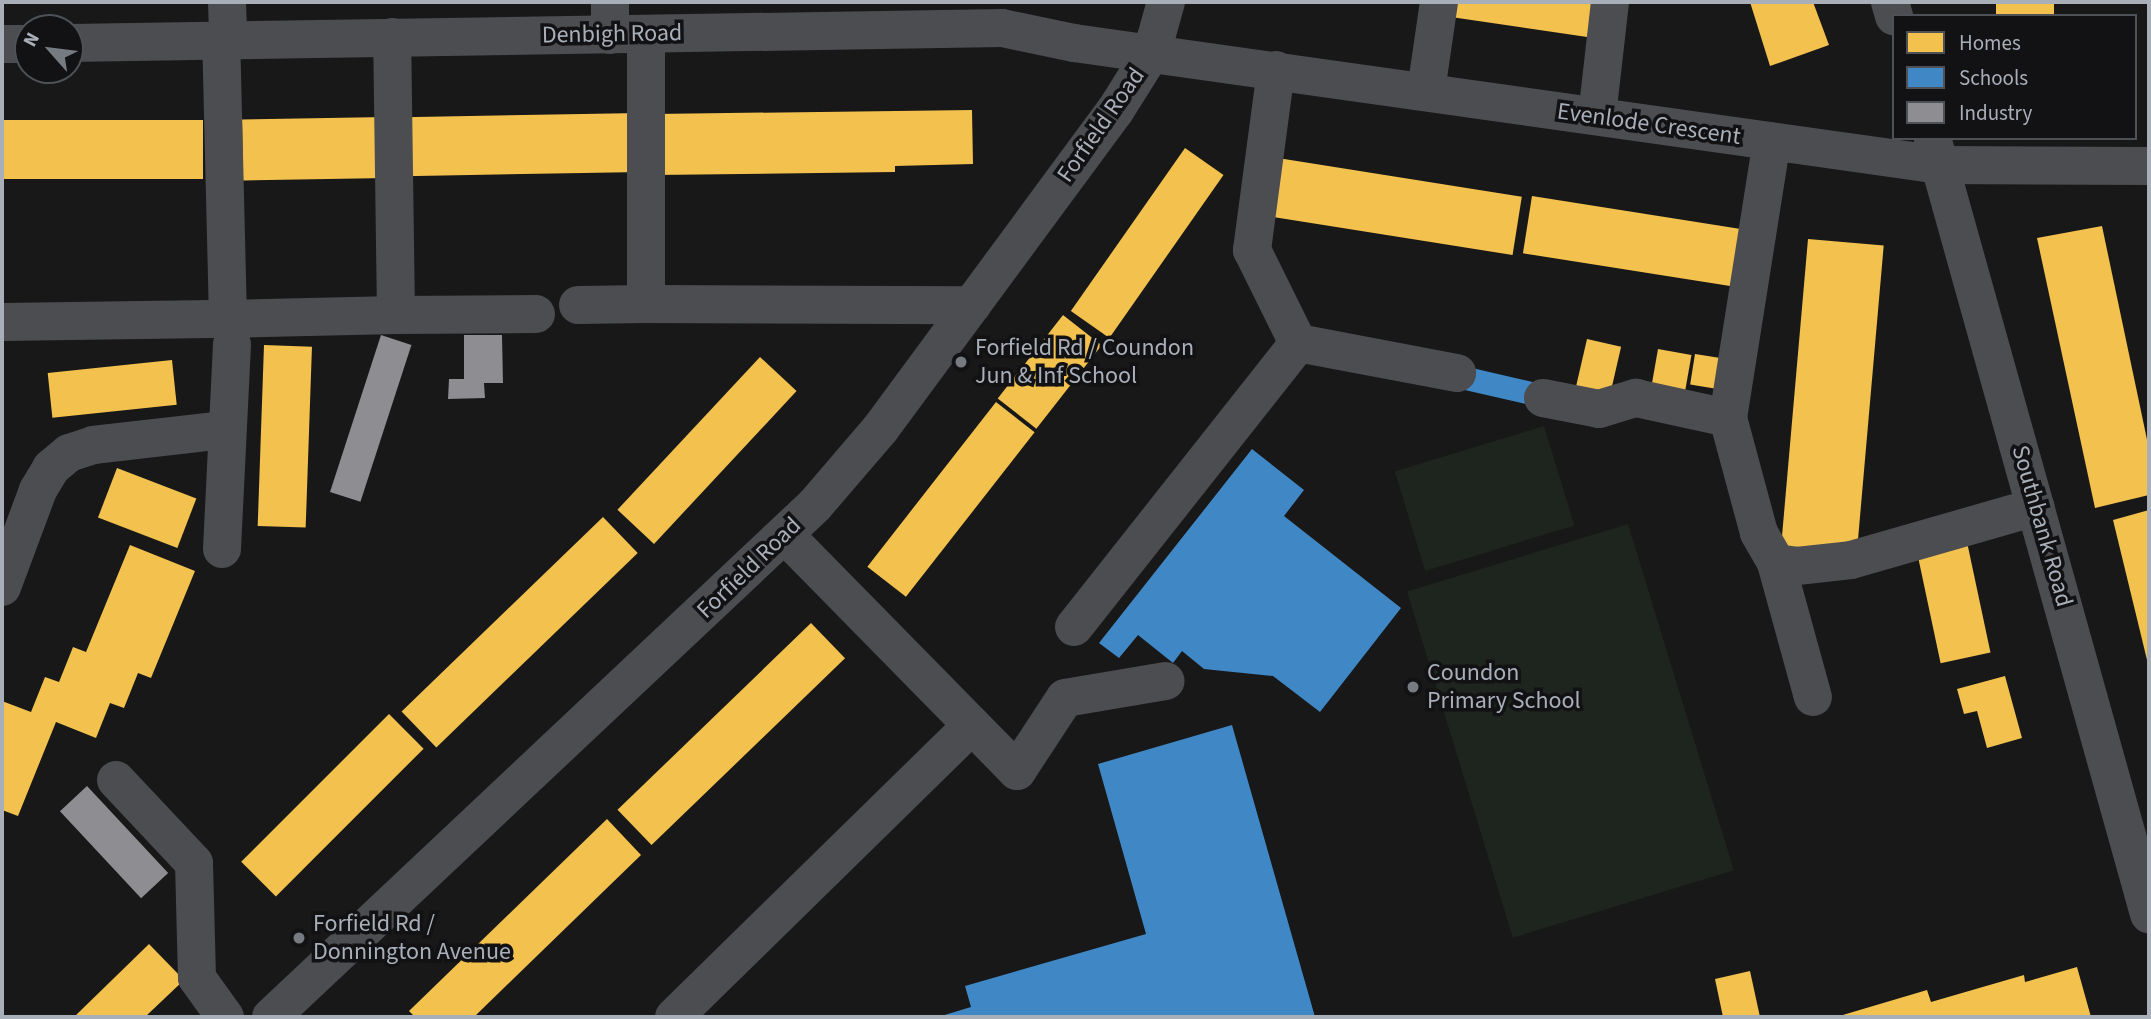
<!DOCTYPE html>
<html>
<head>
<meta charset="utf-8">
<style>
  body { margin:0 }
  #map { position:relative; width:2151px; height:1019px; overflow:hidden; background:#181818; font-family:"Source Sans 3",sans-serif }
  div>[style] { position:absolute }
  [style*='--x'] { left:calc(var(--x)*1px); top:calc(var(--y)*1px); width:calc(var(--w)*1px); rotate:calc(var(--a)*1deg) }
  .green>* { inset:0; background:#1e251e; transform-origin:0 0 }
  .homes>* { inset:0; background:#f2c14e; transform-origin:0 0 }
  .schools>* { inset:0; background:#3f88c5; transform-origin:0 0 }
  .industry>* { inset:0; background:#8d8d92; transform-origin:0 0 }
  .minor>* { height:38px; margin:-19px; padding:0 19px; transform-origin:19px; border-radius:19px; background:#4c4d51 }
  .dots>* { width:19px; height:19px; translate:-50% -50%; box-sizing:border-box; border:4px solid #121214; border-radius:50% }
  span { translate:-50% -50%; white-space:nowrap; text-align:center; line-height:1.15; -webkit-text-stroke:7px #121214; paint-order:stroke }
  .street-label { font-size:24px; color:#a9afb9 }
  .poi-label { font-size:24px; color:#a9afb9 }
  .left { translate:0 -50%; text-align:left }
  .frame { position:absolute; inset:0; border:4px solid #a9afb9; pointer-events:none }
  .legend { position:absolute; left:1892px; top:14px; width:245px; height:126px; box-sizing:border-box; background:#121214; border:2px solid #4e5156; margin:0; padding:9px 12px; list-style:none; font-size:21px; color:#a9afb9 }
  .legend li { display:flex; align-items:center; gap:14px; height:35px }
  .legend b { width:35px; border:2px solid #4e5156 }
  .north { position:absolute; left:14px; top:14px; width:70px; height:70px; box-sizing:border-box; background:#121214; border:2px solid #4e5156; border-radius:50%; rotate:298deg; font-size:19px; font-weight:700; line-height:28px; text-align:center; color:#a9afb9 }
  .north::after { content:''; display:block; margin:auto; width:24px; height:32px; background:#767a81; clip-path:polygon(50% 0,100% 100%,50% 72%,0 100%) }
</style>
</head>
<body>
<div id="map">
  <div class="green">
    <div style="left:1544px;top:426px;width:104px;height:156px;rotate:73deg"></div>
    <div style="left:1628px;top:524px;width:362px;height:231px;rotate:73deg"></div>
  </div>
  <div class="homes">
    <div style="clip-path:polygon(1453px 2px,1600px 2px,1594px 38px,1451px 17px)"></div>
    <div style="clip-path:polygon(1750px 2px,1813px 2px,1829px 45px,1770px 66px)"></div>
    <div style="left:1996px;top:2px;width:58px;height:15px"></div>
    <div style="clip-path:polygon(972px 110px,973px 164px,895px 166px,895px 172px,655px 175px,654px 114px)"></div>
    <div style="left:641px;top:113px;width:59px;height:239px;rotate:89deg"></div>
    <div style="left:386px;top:117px;width:61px;height:144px;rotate:89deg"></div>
    <div style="left:2px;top:120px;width:201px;height:59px"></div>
    <div style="left:1185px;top:148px;width:47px;height:199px;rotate:35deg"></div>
    <div style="left:1265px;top:156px;width:260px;height:59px;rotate:9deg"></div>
    <div style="left:1532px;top:196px;width:221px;height:58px;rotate:9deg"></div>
    <div style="clip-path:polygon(2102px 226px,2149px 449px,2149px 495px,2095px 508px,2037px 238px)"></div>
    <div style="left:1808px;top:239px;width:76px;height:315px;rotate:5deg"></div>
    <div style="left:1063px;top:315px;width:49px;height:106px;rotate:38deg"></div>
    <div style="left:1587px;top:339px;width:35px;height:57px;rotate:13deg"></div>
    <div style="left:264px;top:345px;width:48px;height:181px;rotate:2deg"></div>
    <div style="left:1658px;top:349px;width:34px;height:41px;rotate:10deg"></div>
    <div style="left:1695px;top:354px;width:37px;height:31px;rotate:9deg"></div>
    <div style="left:760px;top:357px;width:50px;height:209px;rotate:43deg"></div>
    <div style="left:172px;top:360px;width:45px;height:125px;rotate:84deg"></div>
    <div style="left:996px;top:402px;width:49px;height:209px;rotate:38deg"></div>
    <div style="left:117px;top:468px;width:85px;height:53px;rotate:21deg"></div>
    <div style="clip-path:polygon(2149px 510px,2149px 664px,2148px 664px,2113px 520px)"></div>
    <div style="left:603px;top:517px;width:50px;height:280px;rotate:46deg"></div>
    <div style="left:1967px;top:542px;width:113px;height:51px;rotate:78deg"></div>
    <div style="clip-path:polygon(130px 545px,195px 571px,151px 678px,138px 673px,124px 708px,110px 703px,96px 738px,56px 722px,18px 816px,2px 810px,2px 701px,31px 712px,45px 677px,59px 682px,73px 647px,86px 652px)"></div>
    <div style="left:811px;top:623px;width:49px;height:269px;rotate:46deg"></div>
    <div style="clip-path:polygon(2005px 676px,2022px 738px,1987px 748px,1977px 711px,1964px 714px,1957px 689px)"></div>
    <div style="left:389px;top:714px;width:49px;height:209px;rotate:45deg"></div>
    <div style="clip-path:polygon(607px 819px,641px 855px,474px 1017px,415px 1017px,409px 1011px)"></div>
    <div style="clip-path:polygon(149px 944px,184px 980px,145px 1017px,74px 1017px)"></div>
    <div style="clip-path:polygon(2077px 967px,2091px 1017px,1836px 1017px,1927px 990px,1931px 1002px,2024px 975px,2025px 982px)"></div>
    <div style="clip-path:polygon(1750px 971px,1760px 1017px,1723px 1017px,1715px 979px)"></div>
  </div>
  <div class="schools">
    <div style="left:1459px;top:365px;width:88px;height:23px;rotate:13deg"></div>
    <div style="clip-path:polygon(1252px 449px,1304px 490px,1284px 516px,1401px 608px,1320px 712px,1273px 676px,1204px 669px,1182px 651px,1173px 663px,1138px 635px,1119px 658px,1099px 643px)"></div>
    <div style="clip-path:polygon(1232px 725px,1315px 1017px,938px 1017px,971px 1007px,965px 986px,1146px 934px,1098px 764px)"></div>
  </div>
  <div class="industry">
    <div style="left:381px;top:335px;width:32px;height:165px;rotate:18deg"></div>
    <div style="clip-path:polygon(464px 335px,502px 335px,503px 383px,484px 383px,485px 398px,448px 399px,449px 379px,464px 379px)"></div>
    <div style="left:87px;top:786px;width:119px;height:37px;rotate:47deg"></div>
  </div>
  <div class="minor">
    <div style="--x:227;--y:2;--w:37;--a:88"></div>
    <div style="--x:610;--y:2;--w:33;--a:90"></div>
    <div style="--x:1890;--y:2;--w:15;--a:74"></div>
    <div style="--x:70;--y:43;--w:932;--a:-0.92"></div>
    <div style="--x:1002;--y:28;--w:74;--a:11.8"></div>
    <div style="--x:1074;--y:43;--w:876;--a:8.01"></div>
    <div style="--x:1941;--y:165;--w:208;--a:0.3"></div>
    <div style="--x:2;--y:44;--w:26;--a:0"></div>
    <div style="--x:1276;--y:70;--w:182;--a:97.6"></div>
    <div style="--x:1252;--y:250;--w:104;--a:63.7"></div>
    <div style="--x:1426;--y:91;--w:90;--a:-81.7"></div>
    <div style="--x:1597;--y:116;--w:115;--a:-83.5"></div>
    <div style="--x:1933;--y:141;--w:803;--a:74.39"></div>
    <div style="--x:646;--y:304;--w:326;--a:0.2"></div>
    <div style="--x:578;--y:305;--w:68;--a:-0.8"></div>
    <div style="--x:646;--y:304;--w:270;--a:-90"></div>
    <div style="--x:396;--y:315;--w:140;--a:-0.4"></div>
    <div style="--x:228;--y:319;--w:168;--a:-1.4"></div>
    <div style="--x:396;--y:315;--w:278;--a:-90.8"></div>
    <div style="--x:2;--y:322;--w:226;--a:-0.8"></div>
    <div style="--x:228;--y:319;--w:280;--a:-91.4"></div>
    <div style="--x:1543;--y:398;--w:57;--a:11.1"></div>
    <div style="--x:1599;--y:409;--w:39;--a:-17"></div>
    <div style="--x:1636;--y:398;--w:94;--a:12.3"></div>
    <div style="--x:1728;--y:418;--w:119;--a:74.9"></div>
    <div style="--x:1759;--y:533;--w:34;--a:60"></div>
    <div style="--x:1776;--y:563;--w:139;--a:74.6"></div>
    <div style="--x:1728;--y:418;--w:280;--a:-81"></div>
    <div style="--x:785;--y:535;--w:331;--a:45.5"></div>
    <div style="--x:1017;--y:771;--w:87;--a:-56.7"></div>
    <div style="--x:1065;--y:698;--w:102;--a:-9.6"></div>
    <div style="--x:222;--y:549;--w:205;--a:-87.2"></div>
    <div style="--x:1776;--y:563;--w:21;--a:8"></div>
    <div style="--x:1797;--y:566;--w:54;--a:-6.3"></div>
    <div style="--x:1851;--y:560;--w:192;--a:-16"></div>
    <div style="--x:2;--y:587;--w:103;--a:-69.6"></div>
    <div style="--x:38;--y:490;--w:26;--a:-59"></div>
    <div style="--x:51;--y:468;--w:23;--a:-40"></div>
    <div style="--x:69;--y:453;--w:25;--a:-18"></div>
    <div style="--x:93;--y:445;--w:133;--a:-6.5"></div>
    <div style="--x:1074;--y:627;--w:362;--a:-51.7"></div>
    <div style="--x:1298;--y:343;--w:162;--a:10.7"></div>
    <div style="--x:116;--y:780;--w:114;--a:46.8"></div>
    <div style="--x:194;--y:863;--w:115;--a:88.5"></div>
    <div style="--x:197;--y:978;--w:48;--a:54.3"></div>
    <div style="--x:271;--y:1017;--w:747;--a:-43.26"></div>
    <div style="--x:815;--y:505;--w:101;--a:-49.4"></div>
    <div style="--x:881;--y:428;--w:394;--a:-53.6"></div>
    <div style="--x:1115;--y:111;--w:70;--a:-57.9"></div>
    <div style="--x:1152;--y:52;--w:52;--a:-74.4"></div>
    <div style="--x:674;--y:1017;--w:417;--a:-44.4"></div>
  </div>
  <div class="dots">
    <div style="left:961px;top:362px;background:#767a81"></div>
    <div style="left:1413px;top:687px;background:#767a81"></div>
    <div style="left:299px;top:938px;background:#767a81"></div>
  </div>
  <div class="street-label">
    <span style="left:612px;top:34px;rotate:-1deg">Denbigh Road</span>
    <span style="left:1649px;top:124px;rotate:8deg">Evenlode Crescent</span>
    <span style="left:1101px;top:125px;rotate:-55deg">Forfield Road</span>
    <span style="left:2042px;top:526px;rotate:74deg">Southbank Road</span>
    <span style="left:749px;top:568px;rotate:-44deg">Forfield Road</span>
  </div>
  <div class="poi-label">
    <span class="left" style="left:975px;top:362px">Forfield Rd / Coundon<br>Jun &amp; Inf School</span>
    <span class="left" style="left:1427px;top:687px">Coundon<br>Primary School</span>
    <span class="left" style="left:313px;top:938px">Forfield Rd /<br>Donnington Avenue</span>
  </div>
  <div class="frame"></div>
  <ul class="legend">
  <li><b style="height:19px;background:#f2c14e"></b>Homes</li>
  <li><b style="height:19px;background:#3f88c5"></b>Schools</li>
  <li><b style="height:19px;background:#8d8d92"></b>Industry</li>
  </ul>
  <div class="north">N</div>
</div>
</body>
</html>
